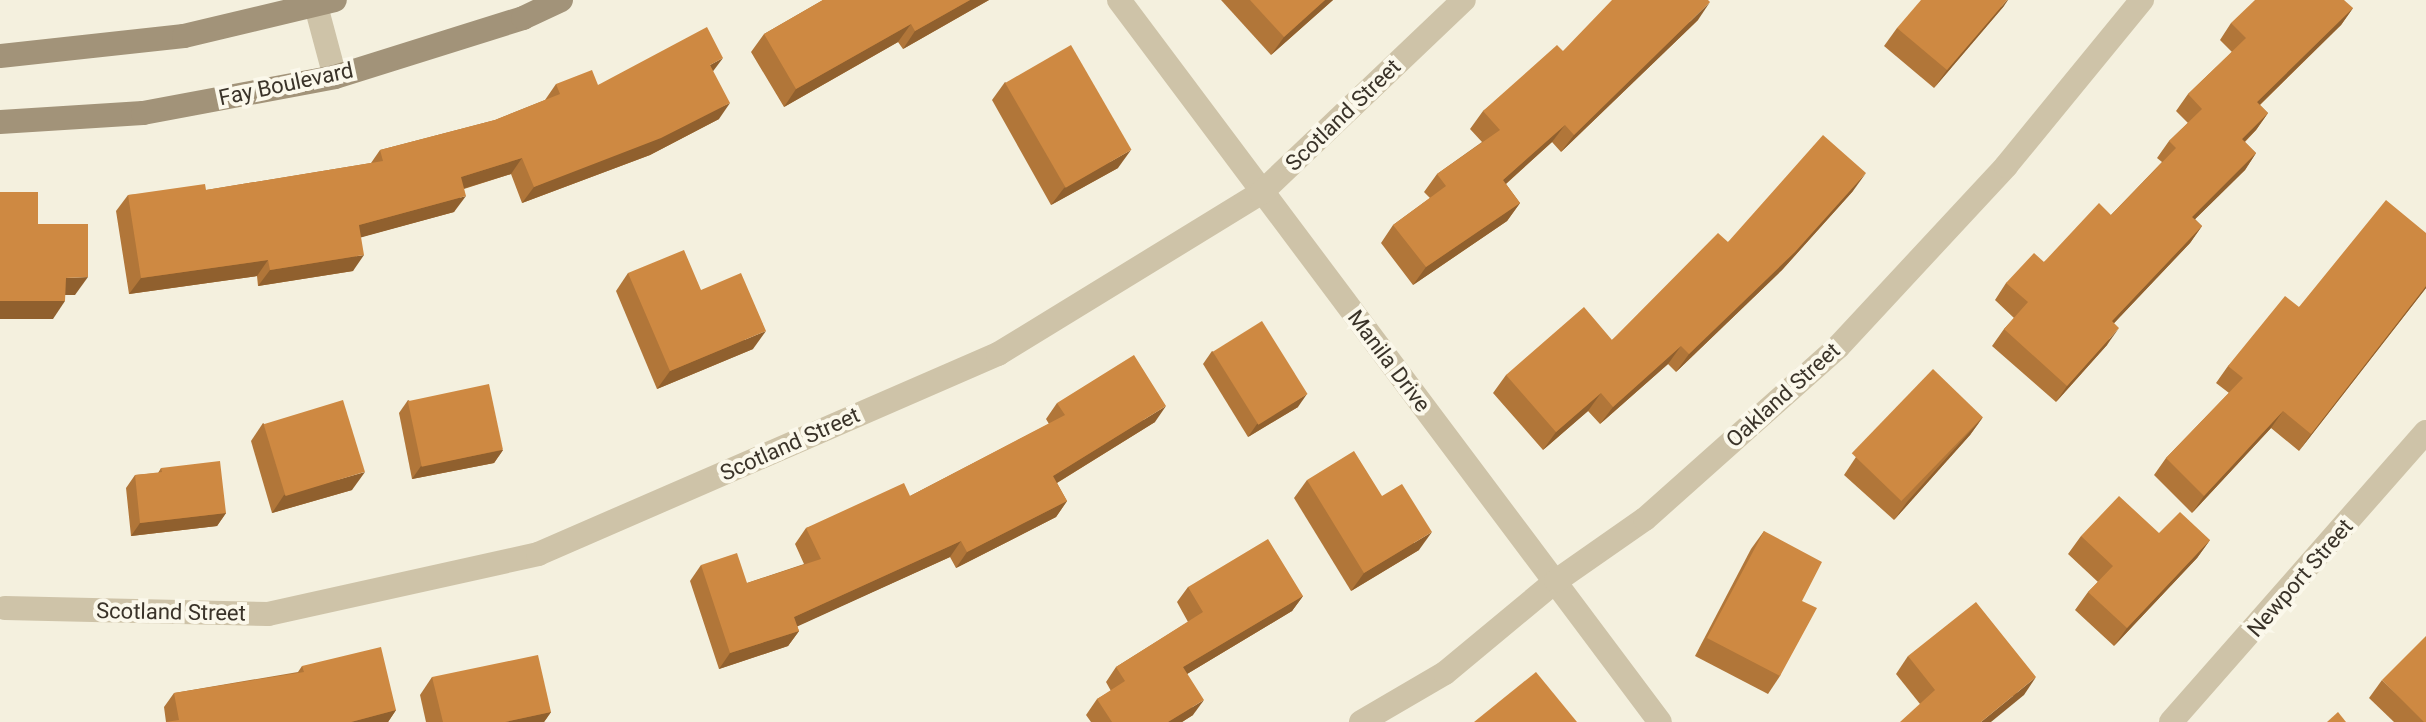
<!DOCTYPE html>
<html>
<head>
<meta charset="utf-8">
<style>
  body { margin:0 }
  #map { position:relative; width:2426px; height:722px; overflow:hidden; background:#f4f0de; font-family:Roboto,sans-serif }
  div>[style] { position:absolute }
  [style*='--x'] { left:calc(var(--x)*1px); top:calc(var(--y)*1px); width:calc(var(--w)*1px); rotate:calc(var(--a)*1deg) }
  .street>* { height:24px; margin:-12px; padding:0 12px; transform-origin:12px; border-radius:12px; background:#cec3a8 }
  .secondary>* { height:24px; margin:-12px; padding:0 12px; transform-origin:12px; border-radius:12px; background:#a29379 }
  .wall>* { inset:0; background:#b17639 }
  .shaded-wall>* { inset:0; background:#90602e }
  .building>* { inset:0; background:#ce8942; transform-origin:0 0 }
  span { translate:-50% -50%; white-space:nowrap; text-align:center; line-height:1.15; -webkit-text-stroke:8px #fbf8eb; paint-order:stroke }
  .street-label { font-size:22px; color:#3a3329 }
</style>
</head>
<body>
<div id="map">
  <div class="street">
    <div style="--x:1119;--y:0;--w:902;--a:53.16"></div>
    <div style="--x:316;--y:6;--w:73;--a:75"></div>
    <div style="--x:5;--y:608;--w:263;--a:1.3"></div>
    <div style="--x:268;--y:614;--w:277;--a:-12.5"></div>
    <div style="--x:538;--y:554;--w:502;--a:-23.5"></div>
    <div style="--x:998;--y:354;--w:308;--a:-31.5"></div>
    <div style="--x:1261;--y:193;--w:280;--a:-43.6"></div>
    <div style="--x:1361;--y:722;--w:97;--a:-30.3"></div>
    <div style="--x:1445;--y:673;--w:144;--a:-39.7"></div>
    <div style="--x:1556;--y:581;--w:108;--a:-34.9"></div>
    <div style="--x:1645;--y:519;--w:259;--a:-41.7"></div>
    <div style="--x:1838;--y:347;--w:247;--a:-47.1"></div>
    <div style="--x:2006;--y:166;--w:215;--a:-50.7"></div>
    <div style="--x:2171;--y:722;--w:386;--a:-48.7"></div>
  </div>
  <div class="secondary">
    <div style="--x:0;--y:56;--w:185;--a:-6.2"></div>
    <div style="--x:184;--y:36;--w:155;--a:-13.4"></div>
    <div style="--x:0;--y:122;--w:143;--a:-3.6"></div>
    <div style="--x:143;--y:113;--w:195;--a:-10.6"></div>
    <div style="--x:335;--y:77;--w:197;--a:-17.4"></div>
    <div style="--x:523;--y:18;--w:42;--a:-25.3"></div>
  </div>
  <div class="wall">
    <div style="clip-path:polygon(823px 0,989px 0,903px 49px,898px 42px,784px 107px,751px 52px,764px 34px)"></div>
    <div style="clip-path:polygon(1221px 0,1333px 0,1271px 55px)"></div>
    <div style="clip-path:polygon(2004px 6px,1934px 88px,1884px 46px,1897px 28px)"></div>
    <div style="clip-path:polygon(2353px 8px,2341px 25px,2260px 105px,2268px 113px,2256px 130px,2245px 142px,2256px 153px,2245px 170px,2195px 219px,2202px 226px,2190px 243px,2114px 323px,2107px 345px,2056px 402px,1992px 346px,2004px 329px,2014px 318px,1995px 300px,2006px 283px,2044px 262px,2111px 215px,2162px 162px,2157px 158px,2169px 141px,2188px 123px,2176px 111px,2188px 94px,2232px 52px,2220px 40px,2231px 23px)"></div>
    <div style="clip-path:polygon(1698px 20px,1561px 152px,1552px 142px,1506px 184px,1520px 203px,1507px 221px,1413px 285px,1381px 243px,1393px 225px,1430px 198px,1424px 192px,1437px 174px,1482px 142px,1470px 129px,1483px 111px,1563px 51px)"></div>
    <div style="clip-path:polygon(713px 72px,719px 119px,650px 155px,522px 203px,511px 174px,464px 189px,454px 212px,361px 237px,353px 271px,258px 286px,257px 276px,129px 294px,116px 211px,128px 195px,206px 190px,371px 163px,380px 150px,495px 120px,545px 100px,556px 84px,598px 85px)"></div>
    <div style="clip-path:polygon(1005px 82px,1118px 168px,1051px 205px,992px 100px)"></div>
    <div style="clip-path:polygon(1853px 191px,1782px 270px,1676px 372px,1668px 364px,1600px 424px,1588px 411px,1543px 450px,1493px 393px,1506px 375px,1612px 340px,1728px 242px)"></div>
    <div style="clip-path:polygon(2426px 233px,2426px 288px,2299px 451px,2271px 428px,2192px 513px,2154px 475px,2166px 458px,2229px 393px,2216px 383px,2228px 366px,2299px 307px)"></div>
    <div style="clip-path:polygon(628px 273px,701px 290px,753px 349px,657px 389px,616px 291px)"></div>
    <div style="clip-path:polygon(1212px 351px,1298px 407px,1248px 437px,1203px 364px)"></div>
    <div style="clip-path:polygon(408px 400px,503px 450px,494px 463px,412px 479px,399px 413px)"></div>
    <div style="clip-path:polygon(1057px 403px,1155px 422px,1057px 483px,1067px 501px,1056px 517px,956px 568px,950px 557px,797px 626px,799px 631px,788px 646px,719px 669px,690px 581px,701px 565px,747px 583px,804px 564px,795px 544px,806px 528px,910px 496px,1049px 424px,1046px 419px)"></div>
    <div style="clip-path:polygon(1983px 417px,1970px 435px,1894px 520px,1844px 475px,1856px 457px)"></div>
    <div style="clip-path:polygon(263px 423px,352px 490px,272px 513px,251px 441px)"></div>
    <div style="clip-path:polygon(161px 468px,226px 513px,217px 526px,131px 536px,126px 488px,135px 475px,158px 473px)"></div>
    <div style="clip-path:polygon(1307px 480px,1382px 496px,1419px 550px,1351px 591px,1294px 498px)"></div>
    <div style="clip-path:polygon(1764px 531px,1802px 601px,1780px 676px,1768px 694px,1695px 656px,1751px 549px)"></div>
    <div style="clip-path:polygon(2159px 533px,2210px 540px,2197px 558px,2114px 646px,2075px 610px,2088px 592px,2098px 582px,2068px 554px,2081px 536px)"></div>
    <div style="clip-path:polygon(1188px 587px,1303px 596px,1292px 611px,1187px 674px,1193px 715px,1182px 722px,1091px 722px,1086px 715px,1097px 699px,1111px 691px,1106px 682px,1116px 667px,1188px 622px,1177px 602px)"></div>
    <div style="clip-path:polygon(1908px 656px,2024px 695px,1920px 704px,1896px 674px)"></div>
    <div style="clip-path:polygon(302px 666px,396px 710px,388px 722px,166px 722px,164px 707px,174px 693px,298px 672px)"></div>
    <div style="clip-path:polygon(432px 677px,551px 712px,544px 722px,426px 722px,420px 695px)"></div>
    <div style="clip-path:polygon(2382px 680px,2426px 722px,2394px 722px,2369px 698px)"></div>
  </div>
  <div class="shaded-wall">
    <div style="clip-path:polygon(970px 0,989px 0,903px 49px,915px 31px)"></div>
    <div style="clip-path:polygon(1325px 0,1333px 0,1271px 55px,1284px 37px)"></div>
    <div style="clip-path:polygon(2007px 0,2008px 0,2004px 6px,1934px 88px,1947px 70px)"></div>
    <div style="clip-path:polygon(1710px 2px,1698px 20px,1561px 152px,1574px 135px)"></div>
    <div style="clip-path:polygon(2353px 8px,2341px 25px,2245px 119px,2257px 102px)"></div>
    <div style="clip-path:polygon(911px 24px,898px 42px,784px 107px,796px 89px)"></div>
    <div style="clip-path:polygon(723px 58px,711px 74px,710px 65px)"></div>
    <div style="clip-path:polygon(730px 103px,719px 119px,650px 155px,522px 203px,534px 187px)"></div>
    <div style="clip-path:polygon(2268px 113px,2256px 130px,2230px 156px,2242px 139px)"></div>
    <div style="clip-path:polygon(1565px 125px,1552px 142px,1490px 198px,1503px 180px)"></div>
    <div style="clip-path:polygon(1131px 150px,1118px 168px,1051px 205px,1064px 188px)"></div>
    <div style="clip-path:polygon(2256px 153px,2245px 170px,2180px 234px,2192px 217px)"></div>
    <div style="clip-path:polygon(522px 158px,511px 174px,449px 193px,461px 177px)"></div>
    <div style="clip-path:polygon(1866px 173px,1853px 191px,1782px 270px,1676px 372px,1689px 354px)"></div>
    <div style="clip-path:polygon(466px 196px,454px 212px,348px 241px,359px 225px)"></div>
    <div style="clip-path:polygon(1520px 203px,1507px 221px,1413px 285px,1426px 267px)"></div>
    <div style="clip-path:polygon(2202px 226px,2190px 243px,2100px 338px,2112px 321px)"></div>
    <div style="clip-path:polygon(364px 255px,353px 271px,258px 286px,270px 270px)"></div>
    <div style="clip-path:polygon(268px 260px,257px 276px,129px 294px,141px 278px)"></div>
    <div style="clip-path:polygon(88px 277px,75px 295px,53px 295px,66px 278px)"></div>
    <div style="clip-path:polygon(2426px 286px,2426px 288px,2299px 451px,2311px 434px)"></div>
    <div style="clip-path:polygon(0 301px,65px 301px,53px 319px,0 319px)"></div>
    <div style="clip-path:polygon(2119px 328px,2107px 345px,2056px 402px,2067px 386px)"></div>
    <div style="clip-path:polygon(766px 331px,753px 349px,657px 389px,670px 371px)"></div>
    <div style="clip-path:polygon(1681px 346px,1668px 364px,1600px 424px,1613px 407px)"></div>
    <div style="clip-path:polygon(1601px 393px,1588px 411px,1543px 450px,1556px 432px)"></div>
    <div style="clip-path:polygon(1307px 394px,1298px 407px,1248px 437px,1257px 424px)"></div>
    <div style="clip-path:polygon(1166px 406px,1155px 422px,1042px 492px,1053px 476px)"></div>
    <div style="clip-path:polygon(2283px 411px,2271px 428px,2192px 513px,2204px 496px)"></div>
    <div style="clip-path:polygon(1983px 417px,1970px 435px,1894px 520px,1907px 502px)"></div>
    <div style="clip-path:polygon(503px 450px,494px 463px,412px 479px,421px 466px)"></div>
    <div style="clip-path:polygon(365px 472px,352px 490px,272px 513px,284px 495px)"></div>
    <div style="clip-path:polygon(1067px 501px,1056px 517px,956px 568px,967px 552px)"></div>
    <div style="clip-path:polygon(226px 513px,217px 526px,131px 536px,140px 523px)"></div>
    <div style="clip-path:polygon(1432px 532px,1419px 550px,1351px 591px,1364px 573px)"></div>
    <div style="clip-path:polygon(2210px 540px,2197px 558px,2114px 646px,2127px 628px)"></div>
    <div style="clip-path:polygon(961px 541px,950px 557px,783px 633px,794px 617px)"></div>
    <div style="clip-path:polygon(1303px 596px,1292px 611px,1172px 683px,1183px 667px)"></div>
    <div style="clip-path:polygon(799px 631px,788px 646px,719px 669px,730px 653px)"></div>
    <div style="clip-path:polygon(2036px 677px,2024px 695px,1991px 722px,1981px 722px)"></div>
    <div style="clip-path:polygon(1204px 700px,1193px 715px,1182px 722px,1168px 722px)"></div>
    <div style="clip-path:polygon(396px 710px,388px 722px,351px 722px)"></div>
    <div style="clip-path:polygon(551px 712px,544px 722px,505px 722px)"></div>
  </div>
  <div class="building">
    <div style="clip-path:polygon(823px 0,970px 0,915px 31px,911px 24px,796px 89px,764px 34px)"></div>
    <div style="clip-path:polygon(1250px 0,1325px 0,1284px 37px)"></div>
    <div style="clip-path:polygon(1612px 0,1708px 0,1710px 2px,1574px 135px,1565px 125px,1503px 180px,1520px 203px,1426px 267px,1393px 225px,1446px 186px,1437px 174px,1500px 130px,1483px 111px,1557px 45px,1563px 51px)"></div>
    <div style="clip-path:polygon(1921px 0,2007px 0,1947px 70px,1897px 28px)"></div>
    <div style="clip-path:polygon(2255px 0,2344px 0,2353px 8px,2257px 102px,2268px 113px,2242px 139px,2256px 153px,2192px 217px,2202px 226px,2112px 321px,2119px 328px,2067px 386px,2004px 329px,2028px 302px,2006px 283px,2034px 253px,2044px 262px,2099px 203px,2111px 215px,2176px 148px,2169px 141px,2202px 109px,2188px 94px,2246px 38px,2231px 23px)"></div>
    <div style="clip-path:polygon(707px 27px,723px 58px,710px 65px,730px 103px,661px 138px,534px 187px,522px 158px,461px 177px,466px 196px,359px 225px,364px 255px,270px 270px,268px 260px,141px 278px,128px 195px,205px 184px,206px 190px,383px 161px,380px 150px,495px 120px,560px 94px,556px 84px,592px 70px,598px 85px)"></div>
    <div style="left:1071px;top:45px;width:121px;height:76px;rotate:60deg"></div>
    <div style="clip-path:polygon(1823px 135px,1866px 173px,1795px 252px,1689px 354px,1681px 346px,1613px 407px,1601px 393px,1556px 432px,1506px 375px,1584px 307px,1612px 340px,1718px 233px,1728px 242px)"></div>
    <div style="clip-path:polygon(0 192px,38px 192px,38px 224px,88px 224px,88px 277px,66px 278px,65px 301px,0 301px)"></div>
    <div style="clip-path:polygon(2386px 200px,2426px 233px,2426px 286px,2311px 434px,2283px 411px,2204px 496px,2166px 458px,2243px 378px,2228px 366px,2285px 296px,2299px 307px)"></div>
    <div style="clip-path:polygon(684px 250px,701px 290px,741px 273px,766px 331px,670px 371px,628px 273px)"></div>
    <div style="left:1262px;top:321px;width:86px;height:58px;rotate:58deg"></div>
    <div style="clip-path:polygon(1134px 355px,1166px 406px,1053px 476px,1067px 501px,967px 552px,961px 541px,794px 617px,799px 631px,730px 653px,701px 565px,737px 553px,747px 583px,821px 559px,806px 528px,904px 483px,910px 496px,1065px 415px,1057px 403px)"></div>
    <div style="left:1933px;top:369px;width:69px;height:117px;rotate:44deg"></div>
    <div style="left:489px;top:384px;width:67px;height:83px;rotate:78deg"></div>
    <div style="left:343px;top:400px;width:75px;height:83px;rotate:73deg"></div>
    <div style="clip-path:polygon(1354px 451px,1382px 496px,1402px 484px,1432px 532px,1364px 573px,1307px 480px)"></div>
    <div style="clip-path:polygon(220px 461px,226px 513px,140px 523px,135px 475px,162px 472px,161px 468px)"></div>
    <div style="clip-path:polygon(2119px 496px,2159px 533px,2180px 512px,2210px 540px,2127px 628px,2088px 592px,2113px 566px,2081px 536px)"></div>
    <div style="clip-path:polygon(1764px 531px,1822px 562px,1802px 601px,1817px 608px,1780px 676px,1707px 638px)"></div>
    <div style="clip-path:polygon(1268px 539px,1303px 596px,1183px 667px,1204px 700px,1168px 722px,1112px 722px,1097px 699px,1125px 681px,1116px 667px,1203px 612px,1188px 587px)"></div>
    <div style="clip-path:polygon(1976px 602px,2036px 677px,1981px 722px,1900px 722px,1935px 690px,1908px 656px)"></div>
    <div style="clip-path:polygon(2426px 636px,2426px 722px,2424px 722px,2382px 680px)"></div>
    <div style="clip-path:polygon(381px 647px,396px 710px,351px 722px,166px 722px,179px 720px,174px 693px,304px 672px,302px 666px)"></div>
    <div style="clip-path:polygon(538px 655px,551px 712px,505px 722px,443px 722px,432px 677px)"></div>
    <div style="clip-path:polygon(1536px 672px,1577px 722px,1474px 722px)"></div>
    <div style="clip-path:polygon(2338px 712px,2346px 722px,2327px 722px)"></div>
  </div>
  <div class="street-label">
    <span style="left:286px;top:84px;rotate:-12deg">Fay Boulevard</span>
    <span style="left:1343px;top:115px;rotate:-44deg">Scotland Street</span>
    <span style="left:1389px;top:361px;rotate:53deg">Manila Drive</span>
    <span style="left:1783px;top:395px;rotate:-42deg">Oakland Street</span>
    <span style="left:790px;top:444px;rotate:-24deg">Scotland Street</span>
    <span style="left:2300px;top:578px;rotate:-49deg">Newport Street</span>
    <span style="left:171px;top:612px;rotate:1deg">Scotland Street</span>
  </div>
</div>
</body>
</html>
